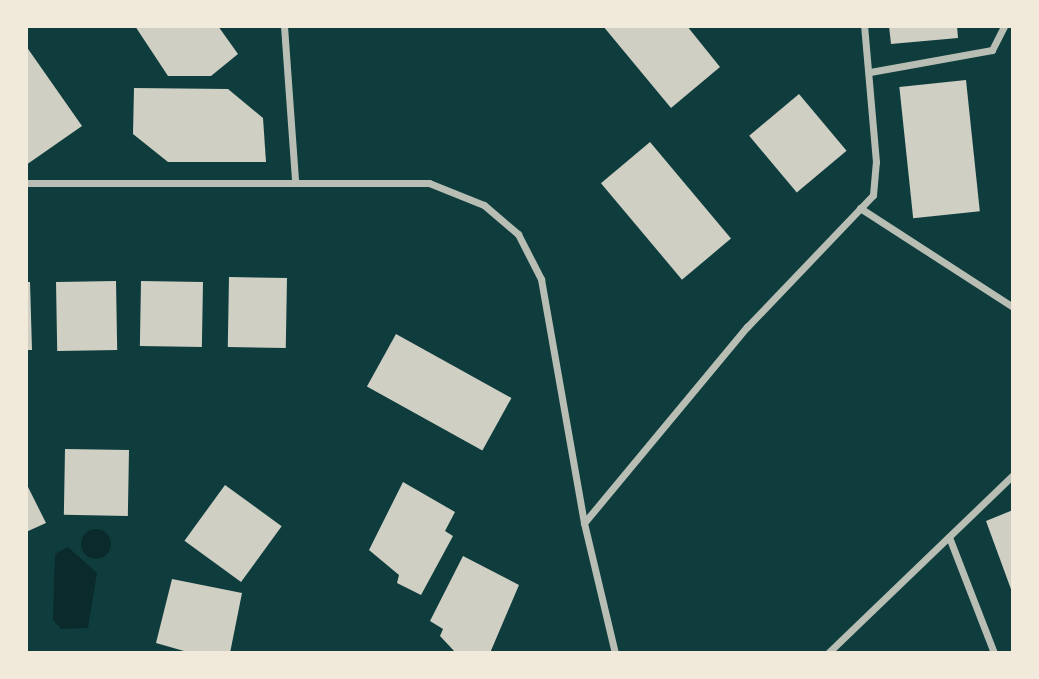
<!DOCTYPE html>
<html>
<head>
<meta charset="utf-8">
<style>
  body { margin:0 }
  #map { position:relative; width:1039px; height:679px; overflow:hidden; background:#0f3d3e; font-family:Figtree,sans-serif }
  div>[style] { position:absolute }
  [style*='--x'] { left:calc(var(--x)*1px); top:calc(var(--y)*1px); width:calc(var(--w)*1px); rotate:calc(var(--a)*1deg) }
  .water>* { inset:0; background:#0a2a2b }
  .round { border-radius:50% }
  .building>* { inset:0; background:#cfcfc3; transform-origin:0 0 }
  .minor>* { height:7px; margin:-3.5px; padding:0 3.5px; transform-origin:3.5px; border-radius:3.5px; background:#b8beb3 }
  span { translate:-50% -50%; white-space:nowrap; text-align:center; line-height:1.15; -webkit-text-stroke:5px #f1e9da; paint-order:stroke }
  .frame { position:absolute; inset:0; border:28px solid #f1e9da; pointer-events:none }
</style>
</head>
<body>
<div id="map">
  <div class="water">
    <div class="round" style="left:81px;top:529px;width:30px;height:30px"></div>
    <div style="clip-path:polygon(68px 547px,97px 573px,88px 628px,61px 629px,53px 620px,55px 554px)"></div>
  </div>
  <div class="building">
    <div style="clip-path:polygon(135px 26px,218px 26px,238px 54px,211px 76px,168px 76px)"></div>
    <div style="clip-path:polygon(603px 26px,687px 26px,720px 67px,671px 108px)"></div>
    <div style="clip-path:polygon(889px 26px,957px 26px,958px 38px,891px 44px)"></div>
    <div style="clip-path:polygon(26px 46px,82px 126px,26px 165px)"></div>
    <div style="left:966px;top:80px;width:132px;height:67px;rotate:84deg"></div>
    <div style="clip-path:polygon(134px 88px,228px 89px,263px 118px,266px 162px,168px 162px,133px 134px)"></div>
    <div style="left:799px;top:94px;width:74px;height:65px;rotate:50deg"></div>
    <div style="left:650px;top:142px;width:126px;height:64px;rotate:50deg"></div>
    <div style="left:229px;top:277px;width:58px;height:70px;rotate:1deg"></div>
    <div style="left:116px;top:281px;width:69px;height:60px;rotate:89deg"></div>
    <div style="left:141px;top:281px;width:62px;height:65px;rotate:1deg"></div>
    <div style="clip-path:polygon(26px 282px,30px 282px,32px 350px,26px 350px)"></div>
    <div style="left:396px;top:334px;width:132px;height:60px;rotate:29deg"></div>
    <div style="left:129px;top:450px;width:66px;height:64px;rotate:91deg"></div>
    <div style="clip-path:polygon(403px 482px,455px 512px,445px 531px,453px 536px,421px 595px,397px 583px,399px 575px,369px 550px)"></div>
    <div style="clip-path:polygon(26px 483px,46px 523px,26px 532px)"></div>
    <div style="left:225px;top:485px;width:70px;height:69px;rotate:36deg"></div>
    <div style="clip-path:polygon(1013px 510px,1013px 592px,1012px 592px,986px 521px)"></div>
    <div style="clip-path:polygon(463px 556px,519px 585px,490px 653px,456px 653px,440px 636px,443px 629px,430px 621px)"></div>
    <div style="clip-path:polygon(172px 579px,242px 593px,230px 653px,191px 653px,156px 643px)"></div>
  </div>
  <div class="minor">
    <div style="--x:284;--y:26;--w:154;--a:85.9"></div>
    <div style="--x:870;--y:72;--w:124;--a:-10.2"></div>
    <div style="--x:992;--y:50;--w:27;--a:-63"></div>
    <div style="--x:26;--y:183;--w:403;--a:0"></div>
    <div style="--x:429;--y:183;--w:59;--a:21.8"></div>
    <div style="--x:484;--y:205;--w:45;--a:40.5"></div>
    <div style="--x:518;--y:234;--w:51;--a:62.9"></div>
    <div style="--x:541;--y:279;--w:248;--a:80"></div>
    <div style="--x:584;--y:523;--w:134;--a:76.6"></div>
    <div style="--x:860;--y:208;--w:182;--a:32.9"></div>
    <div style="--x:584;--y:523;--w:255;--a:-50.3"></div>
    <div style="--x:747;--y:327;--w:182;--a:-46.3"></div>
    <div style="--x:873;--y:195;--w:33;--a:-85"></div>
    <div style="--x:876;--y:162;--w:137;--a:-95"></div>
    <div style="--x:949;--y:537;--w:124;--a:68.8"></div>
    <div style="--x:828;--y:653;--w:257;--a:-43.9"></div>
  </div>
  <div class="frame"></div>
</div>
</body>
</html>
